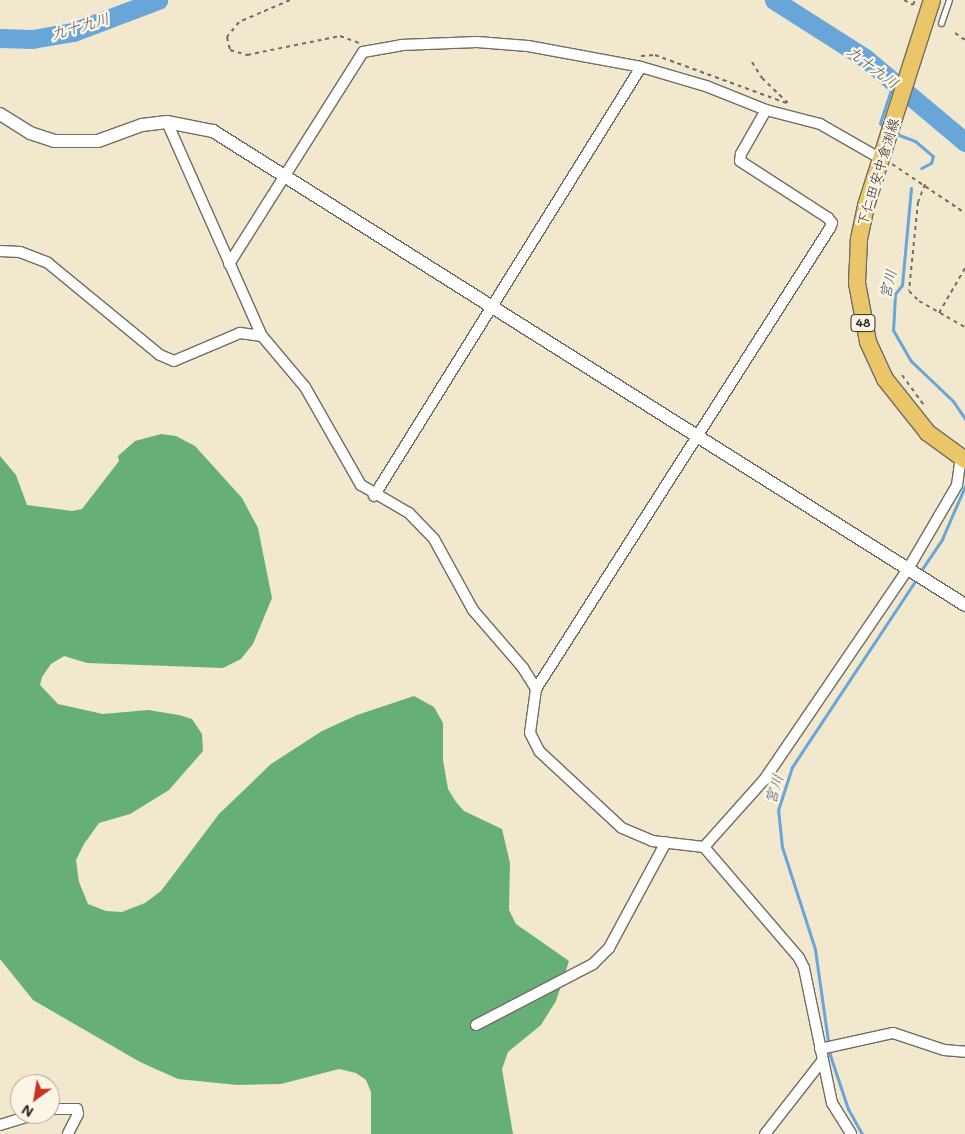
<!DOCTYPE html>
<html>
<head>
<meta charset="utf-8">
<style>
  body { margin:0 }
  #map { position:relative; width:965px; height:1134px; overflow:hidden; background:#f1e8cd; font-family:Mali,"Klee One",sans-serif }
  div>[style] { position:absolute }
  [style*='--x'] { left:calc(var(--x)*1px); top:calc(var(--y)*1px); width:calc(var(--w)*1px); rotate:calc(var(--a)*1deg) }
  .forest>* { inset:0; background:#66b078 }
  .stream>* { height:3px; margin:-1.5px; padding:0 1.5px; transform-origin:1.5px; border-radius:1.5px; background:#68a6da }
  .river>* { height:19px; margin:-9.5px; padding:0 9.5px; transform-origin:9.5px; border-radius:9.5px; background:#68a6da }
  .path>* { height:2px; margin-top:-1px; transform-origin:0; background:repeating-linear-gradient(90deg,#706d64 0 4px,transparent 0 8px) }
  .roads { filter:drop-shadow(1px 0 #706d64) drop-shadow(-1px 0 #706d64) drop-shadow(0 1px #706d64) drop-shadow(0 -1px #706d64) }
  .service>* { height:5px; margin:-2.5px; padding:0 2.5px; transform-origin:2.5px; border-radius:2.5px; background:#fff }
  .minor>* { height:10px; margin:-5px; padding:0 5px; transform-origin:5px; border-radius:5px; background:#fff }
  .tertiary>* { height:12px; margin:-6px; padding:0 6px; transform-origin:6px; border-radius:6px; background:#fff }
  .primary>* { height:16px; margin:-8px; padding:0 8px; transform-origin:8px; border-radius:8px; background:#ebc669 }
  span { translate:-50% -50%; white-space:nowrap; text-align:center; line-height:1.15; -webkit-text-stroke:5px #fcf5e5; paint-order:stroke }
  .shield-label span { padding:1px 4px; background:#fcf5e5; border:1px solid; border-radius:4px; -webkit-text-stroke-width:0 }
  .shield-label { font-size:12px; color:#2b2b2b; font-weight:700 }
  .street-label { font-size:14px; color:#2b2b2b }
  .water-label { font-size:15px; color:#405668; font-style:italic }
  .north { position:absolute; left:10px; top:1074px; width:50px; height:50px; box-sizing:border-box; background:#fcf5e5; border:1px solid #a8a49b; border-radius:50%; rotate:212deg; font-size:14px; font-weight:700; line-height:20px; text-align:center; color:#2b2b2b }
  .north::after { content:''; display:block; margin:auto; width:18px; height:22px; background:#c8321e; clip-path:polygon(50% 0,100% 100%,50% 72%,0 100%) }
</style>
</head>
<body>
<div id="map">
  <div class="forest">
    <div style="clip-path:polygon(161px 434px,176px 436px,195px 446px,242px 498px,258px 528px,272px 598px,253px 644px,241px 659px,223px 668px,87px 663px,64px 656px,51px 664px,42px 677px,40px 685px,58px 704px,103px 714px,148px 710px,179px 715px,192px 719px,202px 734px,203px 751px,169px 790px,130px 814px,99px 823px,84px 844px,76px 860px,79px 882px,88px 904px,106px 911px,122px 912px,145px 903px,161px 891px,219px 814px,271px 764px,322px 731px,357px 715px,414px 696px,434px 707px,443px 723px,443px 760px,448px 789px,456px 802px,464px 811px,502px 829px,510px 863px,509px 910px,516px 924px,569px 961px,556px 1001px,541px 1025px,508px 1052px,502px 1069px,513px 1134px,371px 1134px,371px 1092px,366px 1080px,356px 1073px,339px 1069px,281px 1084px,237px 1085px,178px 1079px,140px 1062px,33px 1000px,0 959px,0 456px,16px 475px,27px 505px,72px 511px,82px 509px,119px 461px,118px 456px,135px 441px)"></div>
  </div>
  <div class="stream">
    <div style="--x:886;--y:129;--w:8;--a:-135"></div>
    <div style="--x:880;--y:123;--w:41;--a:-71.6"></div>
    <div style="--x:894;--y:133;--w:22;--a:21"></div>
    <div style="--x:915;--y:141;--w:23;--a:40"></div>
    <div style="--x:933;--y:156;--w:7;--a:106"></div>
    <div style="--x:931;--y:163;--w:11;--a:153"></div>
    <div style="--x:911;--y:188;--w:97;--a:95.3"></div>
    <div style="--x:902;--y:285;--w:11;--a:128"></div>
    <div style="--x:895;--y:294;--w:36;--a:93"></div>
    <div style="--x:893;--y:330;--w:36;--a:60"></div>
    <div style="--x:911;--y:361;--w:58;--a:43.6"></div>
    <div style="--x:953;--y:401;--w:22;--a:56"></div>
    <div style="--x:920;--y:572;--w:40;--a:-56"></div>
    <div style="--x:942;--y:539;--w:58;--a:-66.5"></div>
    <div style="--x:862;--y:1134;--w:29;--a:-119"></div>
    <div style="--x:848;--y:1109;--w:57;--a:-108.4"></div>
    <div style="--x:830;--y:1055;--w:107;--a:-98.1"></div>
    <div style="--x:815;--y:949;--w:107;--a:-107.9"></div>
    <div style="--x:782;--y:847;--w:37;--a:-96"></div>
    <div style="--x:778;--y:810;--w:45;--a:-72"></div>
    <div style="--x:792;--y:767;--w:227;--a:-56.5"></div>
  </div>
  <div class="river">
    <div style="--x:774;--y:0;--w:108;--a:32.5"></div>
    <div style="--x:865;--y:58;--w:131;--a:40"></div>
    <div style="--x:0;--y:38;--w:32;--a:2"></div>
    <div style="--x:32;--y:39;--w:42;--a:-9.7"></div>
    <div style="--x:73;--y:32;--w:91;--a:-20.6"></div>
  </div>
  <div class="path">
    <div style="--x:290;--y:0;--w:56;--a:156.7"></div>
    <div style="--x:239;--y:22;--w:19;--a:129"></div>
    <div style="--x:227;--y:37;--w:13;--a:77"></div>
    <div style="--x:230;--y:50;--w:18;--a:16"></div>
    <div style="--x:247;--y:55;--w:95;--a:-11.5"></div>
    <div style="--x:340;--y:36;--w:20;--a:20"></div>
    <div style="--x:904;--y:0;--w:10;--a:29"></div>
    <div style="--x:913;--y:5;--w:5;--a:-68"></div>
    <div style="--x:955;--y:33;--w:12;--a:35"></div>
    <div style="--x:641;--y:56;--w:14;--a:-4"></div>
    <div style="--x:655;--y:55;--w:143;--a:20.1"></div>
    <div style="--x:752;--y:62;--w:19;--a:58"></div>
    <div style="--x:762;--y:78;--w:36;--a:44"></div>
    <div style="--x:892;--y:164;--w:88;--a:33.9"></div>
    <div style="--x:925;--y:184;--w:19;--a:111"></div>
    <div style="--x:918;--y:202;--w:89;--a:95.8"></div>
    <div style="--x:909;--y:291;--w:14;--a:45"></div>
    <div style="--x:919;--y:301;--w:53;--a:29.5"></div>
    <div style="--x:939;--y:313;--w:52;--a:-60"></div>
    <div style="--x:902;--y:375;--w:36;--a:54"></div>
  </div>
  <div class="roads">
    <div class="service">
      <div style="--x:941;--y:23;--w:24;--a:-71"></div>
    </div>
    <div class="minor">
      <div style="--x:766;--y:110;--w:51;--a:119.6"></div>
      <div style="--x:741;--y:154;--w:7;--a:98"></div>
      <div style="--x:740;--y:161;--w:105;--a:32.9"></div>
      <div style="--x:828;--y:218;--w:6;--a:51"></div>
      <div style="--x:832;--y:223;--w:5;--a:112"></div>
      <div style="--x:830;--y:228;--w:547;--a:122.53"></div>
      <div style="--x:536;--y:689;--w:44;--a:97.8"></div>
      <div style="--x:530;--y:733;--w:20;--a:63"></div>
      <div style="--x:539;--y:751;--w:113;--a:42.9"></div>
      <div style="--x:622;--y:828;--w:33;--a:23"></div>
      <div style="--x:652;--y:841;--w:52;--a:6.6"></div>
      <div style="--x:704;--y:847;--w:146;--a:49.4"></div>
      <div style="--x:799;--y:958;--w:11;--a:63"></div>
      <div style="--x:804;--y:968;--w:138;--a:78.3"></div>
      <div style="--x:832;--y:1103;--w:36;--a:58"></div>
      <div style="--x:167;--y:122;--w:234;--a:66.1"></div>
      <div style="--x:262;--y:336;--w:67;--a:49.9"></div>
      <div style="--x:305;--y:387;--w:113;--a:60.3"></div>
      <div style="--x:361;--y:485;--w:56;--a:30.3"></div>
      <div style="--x:409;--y:513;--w:36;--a:46"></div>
      <div style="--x:434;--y:539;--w:81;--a:61.2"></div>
      <div style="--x:473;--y:610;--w:77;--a:49.2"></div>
      <div style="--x:523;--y:668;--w:25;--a:58"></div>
      <div style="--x:0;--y:251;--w:20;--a:3"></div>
      <div style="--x:20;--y:252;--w:30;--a:21"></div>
      <div style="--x:48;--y:263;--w:145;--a:39.4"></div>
      <div style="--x:160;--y:355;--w:15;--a:23"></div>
      <div style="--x:174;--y:361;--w:72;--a:-23"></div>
      <div style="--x:240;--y:333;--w:22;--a:8"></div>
      <div style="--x:229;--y:264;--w:251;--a:-57.7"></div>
      <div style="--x:363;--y:52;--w:39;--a:-10"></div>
      <div style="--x:401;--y:45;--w:76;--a:-2.3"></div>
      <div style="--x:477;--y:42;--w:51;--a:4.5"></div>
      <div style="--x:528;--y:46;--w:115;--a:10.5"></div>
      <div style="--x:641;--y:67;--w:68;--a:16.3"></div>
      <div style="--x:706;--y:86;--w:65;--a:21.8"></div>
      <div style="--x:766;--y:110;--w:56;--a:14.5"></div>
      <div style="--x:820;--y:124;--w:70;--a:29.8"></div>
      <div style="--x:374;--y:496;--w:505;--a:-58.1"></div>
      <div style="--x:704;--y:847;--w:90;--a:-48.2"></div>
      <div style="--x:764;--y:780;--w:255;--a:-55.7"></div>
      <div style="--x:908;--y:569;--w:97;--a:-59.7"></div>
      <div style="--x:957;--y:485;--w:27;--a:-82"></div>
      <div style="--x:476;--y:1025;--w:132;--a:-27.5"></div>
      <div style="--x:593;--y:964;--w:23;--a:-45"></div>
      <div style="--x:609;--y:948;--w:120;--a:-61.7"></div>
      <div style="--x:820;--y:1049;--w:75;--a:-12.4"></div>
      <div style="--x:893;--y:1033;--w:54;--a:18.4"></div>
      <div style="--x:944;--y:1050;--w:21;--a:5"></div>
      <div style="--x:50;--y:1109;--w:27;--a:0"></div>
      <div style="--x:77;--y:1109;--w:5;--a:79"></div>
      <div style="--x:78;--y:1114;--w:22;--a:117"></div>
      <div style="--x:0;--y:1125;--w:38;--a:-17"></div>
      <div style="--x:765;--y:1134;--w:93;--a:-52"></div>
    </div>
    <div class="tertiary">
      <div style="--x:0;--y:114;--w:36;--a:32"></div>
      <div style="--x:30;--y:133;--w:25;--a:18"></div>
      <div style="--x:54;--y:141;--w:44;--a:0"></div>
      <div style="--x:98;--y:141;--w:47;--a:-20"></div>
      <div style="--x:142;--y:125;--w:25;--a:-7"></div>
      <div style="--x:167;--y:122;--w:47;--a:11.1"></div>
      <div style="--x:213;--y:131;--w:889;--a:32.22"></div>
    </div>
    <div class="primary">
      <div style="--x:932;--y:0;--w:216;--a:107.8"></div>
      <div style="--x:866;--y:206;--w:35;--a:102"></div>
      <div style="--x:859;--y:240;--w:43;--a:92.7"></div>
      <div style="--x:857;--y:283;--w:60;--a:79.4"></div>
      <div style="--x:868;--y:342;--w:41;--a:65.3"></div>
      <div style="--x:885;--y:379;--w:69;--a:51.5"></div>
      <div style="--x:928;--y:433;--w:46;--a:36.1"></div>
    </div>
  </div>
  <div class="shield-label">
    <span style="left:863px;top:323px">48</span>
  </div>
  <div class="street-label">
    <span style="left:878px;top:172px;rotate:-73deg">下仁田安中倉渕線</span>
  </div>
  <div class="water-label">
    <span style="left:80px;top:26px;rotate:-16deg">九十九川</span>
    <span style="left:873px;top:67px;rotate:37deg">九十九川</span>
    <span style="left:888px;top:284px;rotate:-77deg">宮川</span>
    <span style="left:774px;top:789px;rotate:-73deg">宮川</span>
  </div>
  <div class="north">N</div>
</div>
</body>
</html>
